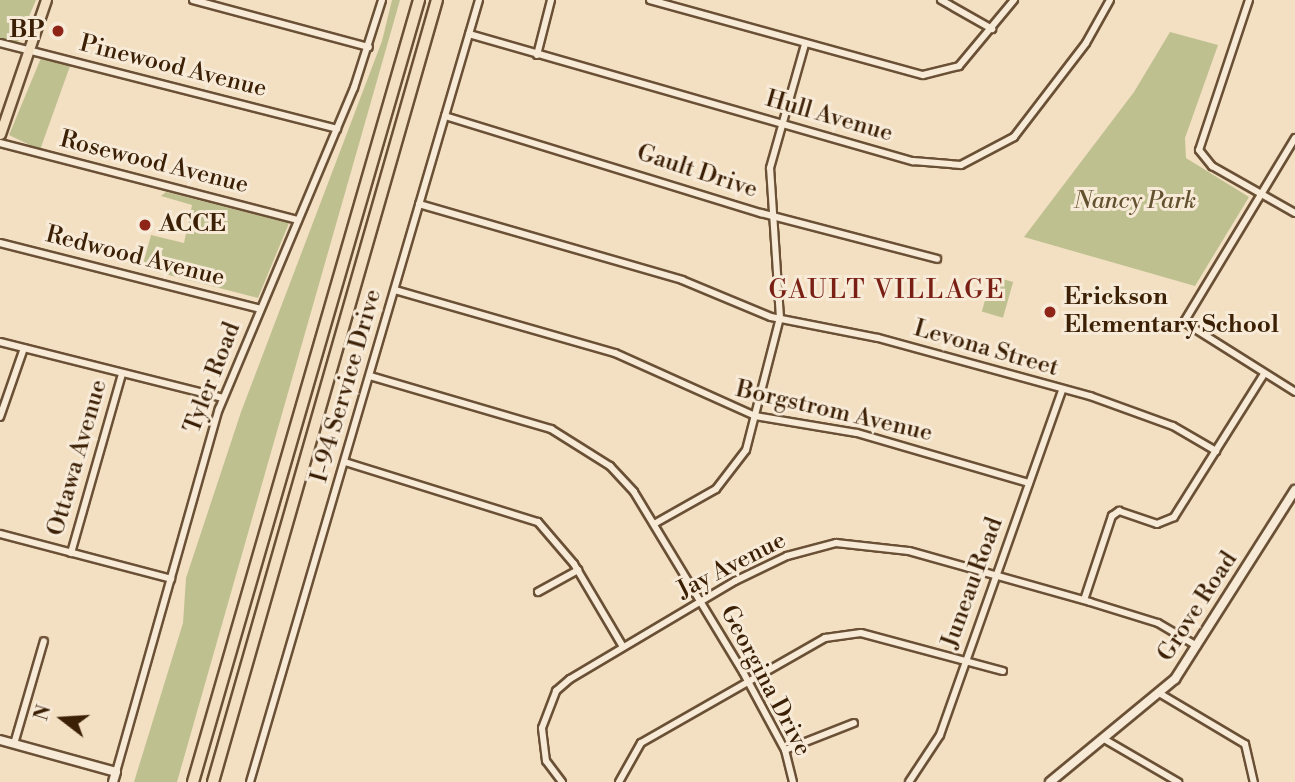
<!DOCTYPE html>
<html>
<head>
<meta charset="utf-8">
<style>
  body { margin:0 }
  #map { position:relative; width:1295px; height:782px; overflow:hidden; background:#f3dfc2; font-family:"Libre Bodoni",serif }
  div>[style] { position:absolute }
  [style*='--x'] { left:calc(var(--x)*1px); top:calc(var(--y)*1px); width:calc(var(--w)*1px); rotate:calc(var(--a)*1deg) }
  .green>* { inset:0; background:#bfc090; transform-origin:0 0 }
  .roads { filter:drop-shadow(2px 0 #6a5035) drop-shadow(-2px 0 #6a5035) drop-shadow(0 2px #6a5035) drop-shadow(0 -2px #6a5035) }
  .street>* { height:6px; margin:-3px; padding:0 3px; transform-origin:3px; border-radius:3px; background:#f7ead7 }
  .secondary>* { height:8px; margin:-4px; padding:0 4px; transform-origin:4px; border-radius:4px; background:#f7ead7 }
  .primary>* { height:9px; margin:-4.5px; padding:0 4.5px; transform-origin:4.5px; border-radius:4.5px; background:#f3dfc2 }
  .highway>* { height:10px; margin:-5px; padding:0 5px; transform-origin:5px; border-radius:5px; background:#f3dfc2 }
  .dots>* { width:19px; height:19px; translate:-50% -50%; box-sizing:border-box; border:4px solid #f7ead7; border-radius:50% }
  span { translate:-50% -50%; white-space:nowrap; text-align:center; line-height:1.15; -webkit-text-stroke:6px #f7ead7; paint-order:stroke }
  .poi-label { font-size:24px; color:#3c2006; font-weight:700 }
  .right { translate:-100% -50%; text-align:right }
  .left { translate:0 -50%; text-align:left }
  .street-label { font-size:24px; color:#3c2006 }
  .park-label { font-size:24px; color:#63502f; font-style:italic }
  .neighbourhood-label { font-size:26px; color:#7a1f14; letter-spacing:2px }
  .north { position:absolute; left:28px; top:684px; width:70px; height:70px; -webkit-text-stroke:5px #f7ead7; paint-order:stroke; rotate:287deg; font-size:19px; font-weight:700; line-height:28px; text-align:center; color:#3c2006 }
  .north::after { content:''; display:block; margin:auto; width:24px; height:32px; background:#3c2006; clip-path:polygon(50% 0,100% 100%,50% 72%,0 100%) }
</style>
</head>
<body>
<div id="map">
  <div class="green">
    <div style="clip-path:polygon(0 0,36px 0,18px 42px,0 38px)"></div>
    <div style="clip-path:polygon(392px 0,400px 0,177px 782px,134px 782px,183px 623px,186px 578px,241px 412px,382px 41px)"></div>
    <div style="clip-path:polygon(1170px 32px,1218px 45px,1185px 138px,1186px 158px,1249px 197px,1195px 286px,1024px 237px,1134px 92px)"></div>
    <div style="clip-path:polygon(41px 58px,70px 66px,40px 150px,9px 135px)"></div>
    <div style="clip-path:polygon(166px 192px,289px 223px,258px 298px,142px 268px,151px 235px,184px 243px,192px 205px,161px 196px)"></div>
    <div style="left:992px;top:276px;width:22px;height:37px;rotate:16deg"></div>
  </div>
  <div class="roads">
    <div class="street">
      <div style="--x:193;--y:0;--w:182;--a:15"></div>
      <div style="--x:650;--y:0;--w:283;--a:15.4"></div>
      <div style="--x:923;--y:75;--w:37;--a:-14"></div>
      <div style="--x:959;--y:66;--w:86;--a:-50.2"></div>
      <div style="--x:941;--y:0;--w:59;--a:29.6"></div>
      <div style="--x:1249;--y:0;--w:158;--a:108.4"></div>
      <div style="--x:1199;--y:150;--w:21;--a:51"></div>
      <div style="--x:1212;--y:166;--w:95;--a:29.5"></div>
      <div style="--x:469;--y:34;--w:462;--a:16"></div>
      <div style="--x:913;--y:161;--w:48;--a:4.8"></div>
      <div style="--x:961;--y:165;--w:60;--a:-27.8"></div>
      <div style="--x:1014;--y:137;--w:118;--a:-52.5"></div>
      <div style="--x:1086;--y:43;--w:49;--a:-60.8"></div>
      <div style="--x:0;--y:43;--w:348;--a:14.3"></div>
      <div style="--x:537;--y:55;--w:57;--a:-75.7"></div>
      <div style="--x:445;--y:116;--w:331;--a:17.1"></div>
      <div style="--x:761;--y:213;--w:182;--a:14.6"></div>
      <div style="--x:1295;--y:138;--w:215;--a:121.1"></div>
      <div style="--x:1184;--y:322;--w:131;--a:32.2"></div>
      <div style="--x:0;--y:143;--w:308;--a:14.5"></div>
      <div style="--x:419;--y:204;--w:274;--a:16.1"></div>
      <div style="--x:682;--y:280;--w:96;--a:22.6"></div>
      <div style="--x:771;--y:317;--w:109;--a:11.1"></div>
      <div style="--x:878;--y:338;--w:220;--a:15.3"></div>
      <div style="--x:1090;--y:396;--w:88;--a:19.9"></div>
      <div style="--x:1173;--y:426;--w:50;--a:30.2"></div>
      <div style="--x:0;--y:243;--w:268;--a:14.2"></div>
      <div style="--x:395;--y:290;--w:229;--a:16"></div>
      <div style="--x:615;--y:353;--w:154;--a:24.2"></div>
      <div style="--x:755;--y:416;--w:103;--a:9.5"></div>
      <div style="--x:857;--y:433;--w:179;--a:16.2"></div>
      <div style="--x:0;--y:342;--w:230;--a:14.1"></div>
      <div style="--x:370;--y:376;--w:189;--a:16.3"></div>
      <div style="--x:551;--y:429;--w:70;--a:32.1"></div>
      <div style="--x:610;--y:466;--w:35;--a:47"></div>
      <div style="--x:634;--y:492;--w:210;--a:58.8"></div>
      <div style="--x:743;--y:672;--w:89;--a:61.7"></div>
      <div style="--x:785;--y:750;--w:33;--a:76"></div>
      <div style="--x:0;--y:417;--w:73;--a:-70.8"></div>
      <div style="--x:345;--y:462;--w:202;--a:17.3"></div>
      <div style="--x:538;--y:522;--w:55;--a:49.4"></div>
      <div style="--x:574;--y:564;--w:96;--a:59.4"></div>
      <div style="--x:654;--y:524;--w:71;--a:-29.4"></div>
      <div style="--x:716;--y:489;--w:49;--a:-52.4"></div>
      <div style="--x:746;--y:450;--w:136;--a:-75.6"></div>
      <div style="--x:780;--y:318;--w:150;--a:-93.8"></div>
      <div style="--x:770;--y:168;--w:129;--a:-74.2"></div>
      <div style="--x:0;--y:534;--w:177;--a:14.7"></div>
      <div style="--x:71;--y:553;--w:186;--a:-74.1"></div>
      <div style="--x:538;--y:592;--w:46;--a:-28.8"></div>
      <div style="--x:1084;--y:600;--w:89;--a:-71.6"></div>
      <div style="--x:1112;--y:516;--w:9;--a:-36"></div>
      <div style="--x:1119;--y:511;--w:40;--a:18.9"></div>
      <div style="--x:1157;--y:524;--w:18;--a:-22"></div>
      <div style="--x:1174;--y:517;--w:169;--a:-57.8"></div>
      <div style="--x:1159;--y:693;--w:100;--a:30.7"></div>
      <div style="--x:1245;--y:744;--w:39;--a:77"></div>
      <div style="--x:1104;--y:739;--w:86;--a:30.2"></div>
      <div style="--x:14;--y:744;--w:107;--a:-73.8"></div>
      <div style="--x:785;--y:750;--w:74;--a:-21.4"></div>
      <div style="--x:116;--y:772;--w:377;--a:-74.2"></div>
      <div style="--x:219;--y:409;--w:348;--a:-67.2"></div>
      <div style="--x:354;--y:88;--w:92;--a:-72.3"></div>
      <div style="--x:250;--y:782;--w:815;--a:-73.68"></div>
      <div style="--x:562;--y:782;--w:26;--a:-127"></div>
      <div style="--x:546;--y:761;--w:33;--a:-97"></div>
      <div style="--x:542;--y:728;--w:40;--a:-69"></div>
      <div style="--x:556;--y:691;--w:18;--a:-41"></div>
      <div style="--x:570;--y:679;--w:192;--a:-30.7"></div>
      <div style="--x:735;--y:581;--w:58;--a:-25.7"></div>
      <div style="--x:787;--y:556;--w:51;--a:-14.9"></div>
      <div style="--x:836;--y:543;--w:73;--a:6.3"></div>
      <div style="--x:909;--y:551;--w:188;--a:15.7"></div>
      <div style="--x:1090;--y:602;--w:71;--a:17.2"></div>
      <div style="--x:1158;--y:623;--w:45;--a:30.5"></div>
      <div style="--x:619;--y:782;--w:45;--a:-60.6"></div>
      <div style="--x:641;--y:743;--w:212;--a:-29.7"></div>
      <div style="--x:825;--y:638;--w:36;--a:-8"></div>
      <div style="--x:861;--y:633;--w:147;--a:15"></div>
      <div style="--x:909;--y:782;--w:56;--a:-56.6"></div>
      <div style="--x:940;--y:735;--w:366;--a:-70.5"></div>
    </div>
    <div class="secondary">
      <div style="--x:0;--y:740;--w:120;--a:15.4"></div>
      <div style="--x:116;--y:772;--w:10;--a:107"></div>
      <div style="--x:1050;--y:782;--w:162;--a:-39.5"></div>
      <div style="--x:1175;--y:679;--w:224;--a:-57.6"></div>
    </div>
    <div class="primary">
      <div style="--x:0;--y:134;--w:142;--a:-71.1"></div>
    </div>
    <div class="highway">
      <div style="--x:193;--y:782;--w:814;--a:-73.88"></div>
      <div style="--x:213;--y:782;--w:813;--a:-74.02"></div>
    </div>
  </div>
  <div class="dots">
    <div style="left:58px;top:31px;background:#8f2418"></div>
    <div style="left:145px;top:225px;background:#8f2418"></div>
    <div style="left:1050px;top:312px;background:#8f2418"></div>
  </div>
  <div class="poi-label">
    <span class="right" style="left:44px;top:31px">BP</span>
    <span class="left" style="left:159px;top:225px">ACCE</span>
    <span class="left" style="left:1064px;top:312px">Erickson<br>Elementary School</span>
  </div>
  <div class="street-label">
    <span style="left:173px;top:67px;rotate:14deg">Pinewood Avenue</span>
    <span style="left:829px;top:117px;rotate:16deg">Hull Avenue</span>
    <span style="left:154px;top:163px;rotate:14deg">Rosewood Avenue</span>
    <span style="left:697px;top:172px;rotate:18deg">Gault Drive</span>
    <span style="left:135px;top:257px;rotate:14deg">Redwood Avenue</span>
    <span style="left:986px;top:349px;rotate:16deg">Levona Street</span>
    <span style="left:213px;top:378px;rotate:-69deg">Tyler Road</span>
    <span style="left:347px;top:386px;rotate:-74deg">I-94 Service Drive</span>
    <span style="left:834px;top:412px;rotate:13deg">Borgstrom Avenue</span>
    <span style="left:78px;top:458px;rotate:-74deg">Ottawa Avenue</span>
    <span style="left:732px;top:566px;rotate:-27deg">Jay Avenue</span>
    <span style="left:973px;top:583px;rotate:-70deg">Juneau Road</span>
    <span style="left:1198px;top:607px;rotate:-57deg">Grove Road</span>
    <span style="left:765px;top:681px;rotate:62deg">Georgina Drive</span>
  </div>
  <div class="park-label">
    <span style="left:1135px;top:202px">Nancy Park</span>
  </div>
  <div class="neighbourhood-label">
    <span style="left:887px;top:291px">GAULT VILLAGE</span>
  </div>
  <div class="north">N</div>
</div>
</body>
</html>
